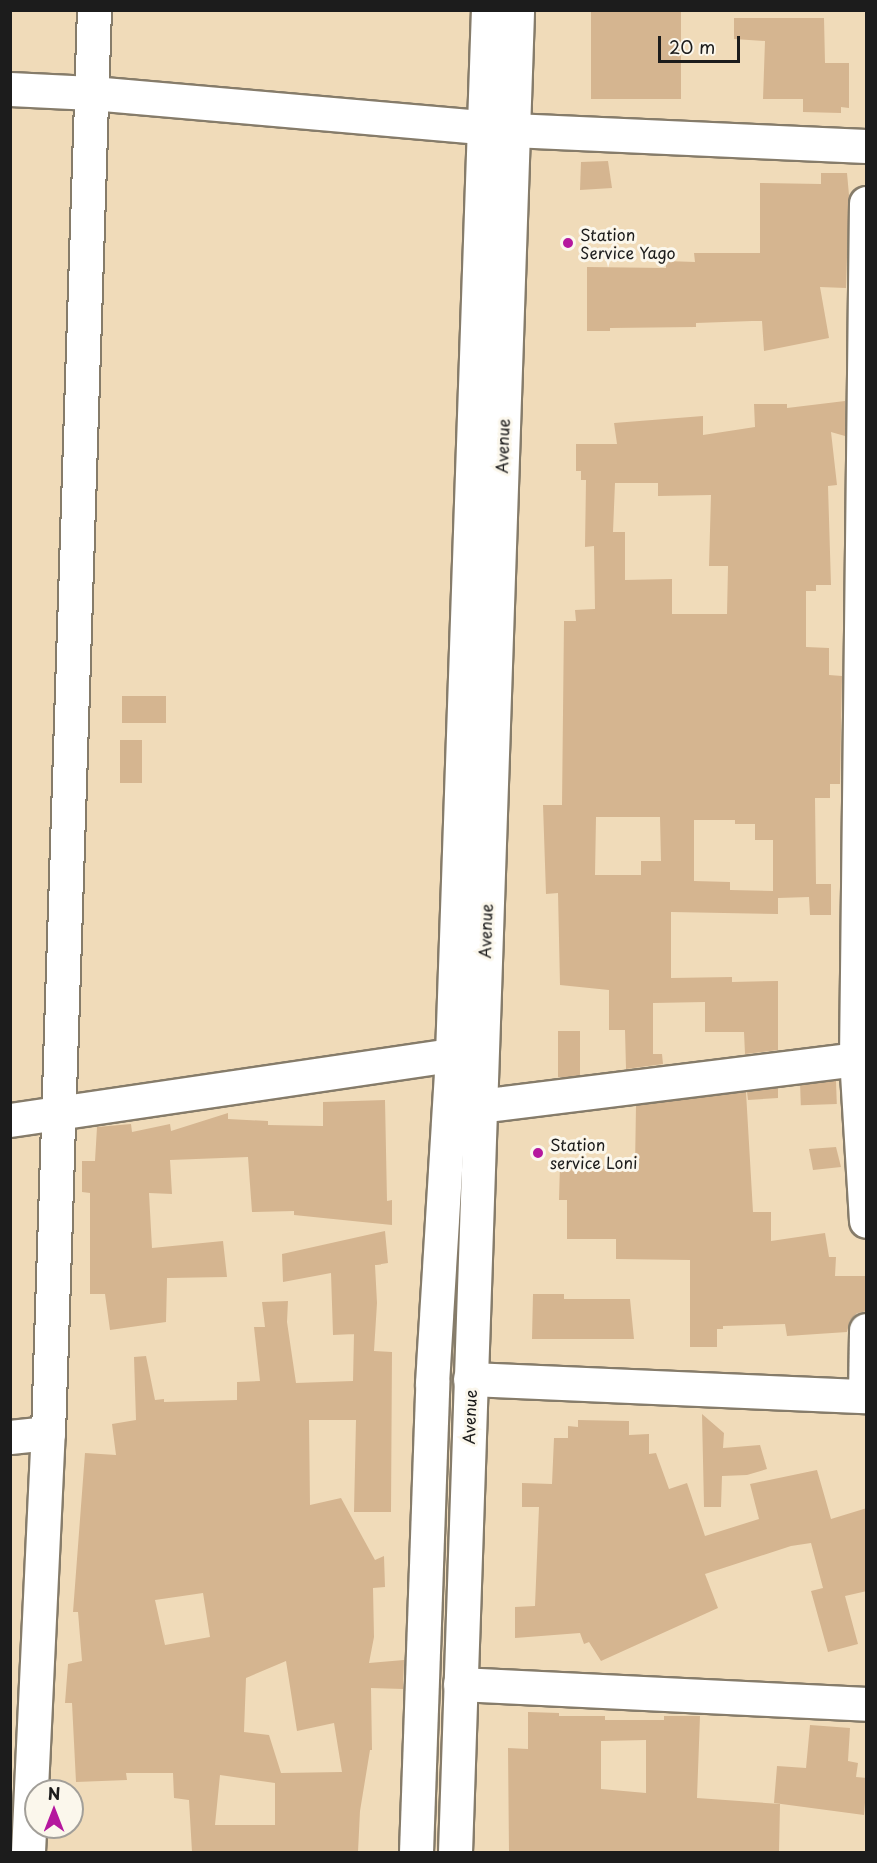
<!DOCTYPE html>
<html>
<head>
<meta charset="utf-8">
<style>
  body { margin:0 }
  #map { position:relative; width:877px; height:1863px; overflow:hidden; background:#f0dbb9; font-family:"Playpen Sans",sans-serif }
  div>[style] { position:absolute }
  [style*='--x'] { left:calc(var(--x)*1px); top:calc(var(--y)*1px); width:calc(var(--w)*1px); rotate:calc(var(--a)*1deg) }
  .building>* { inset:0; background:#d5b590; transform-origin:0 0 }
  .roads { filter:drop-shadow(2px 0 #867c6a) drop-shadow(-2px 0 #867c6a) drop-shadow(0 2px #867c6a) drop-shadow(0 -2px #867c6a) }
  .minor>* { height:33px; margin:-16.5px; padding:0 16.5px; transform-origin:16.5px; border-radius:16.5px; background:#fff }
  .highway>* { height:33px; margin:-16.5px; padding:0 16.5px; transform-origin:16.5px; border-radius:16.5px; background:#fff }
  .dots>* { width:16px; height:16px; translate:-50% -50%; box-sizing:border-box; border:3px solid #fbf7ec; border-radius:50% }
  span { translate:-50% -50%; white-space:nowrap; text-align:center; line-height:1.15; -webkit-text-stroke:6px #fbf7ec; paint-order:stroke }
  .poi-label { font-size:16px; color:#1c1c1c }
  .left { translate:0 -50%; text-align:left }
  .street-label { font-size:16px; color:#1c1c1c }
  .frame { position:absolute; inset:0; border:12px solid #1c1c1c; pointer-events:none }
  .north { position:absolute; left:24px; top:1779px; width:60px; height:60px; box-sizing:border-box; background:#fbf7ec; border:2px solid #a29f99; border-radius:50%; rotate:0deg; font-size:16px; font-weight:700; line-height:24px; text-align:center; color:#1c1c1c }
  .north::after { content:''; display:block; margin:auto; width:21px; height:27px; background:#b5179e; clip-path:polygon(50% 0,100% 100%,50% 72%,0 100%) }
  .scale { position:absolute; left:658px; top:36px; width:82px; height:27px; box-sizing:border-box; border:3px solid #1c1c1c; border-top:0; padding-left:8px; font-size:18px; line-height:21px; white-space:nowrap; color:#1c1c1c; -webkit-text-stroke:4px #fbf7ec; paint-order:stroke }
</style>
</head>
<body>
<div id="map">
  <div class="building">
    <div style="left:591px;top:10px;width:90px;height:89px"></div>
    <div style="clip-path:polygon(734px 18px,824px 18px,825px 63px,849px 63px,849px 108px,841px 107px,841px 113px,803px 112px,803px 99px,763px 99px,765px 41px,734px 39px)"></div>
    <div style="clip-path:polygon(608px 161px,612px 188px,580px 190px,581px 162px)"></div>
    <div style="clip-path:polygon(821px 173px,847px 173px,849px 195px,846px 288px,820px 287px,829px 338px,764px 351px,762px 321px,752px 321px,696px 323px,696px 327px,610px 328px,610px 331px,587px 331px,587px 267px,666px 268px,666px 261px,695px 262px,694px 253px,760px 253px,760px 183px,821px 184px)"></div>
    <div style="clip-path:polygon(evenodd,845px 401px,845px 436px,831px 432px,837px 485px,828px 486px,831px 585px,816px 585px,816px 591px,806px 591px,806px 647px,829px 648px,829px 675px,842px 676px,840px 784px,830px 784px,830px 798px,815px 798px,816px 884px,831px 884px,831px 915px,810px 915px,809px 897px,778px 898px,778px 914px,671px 912px,671px 978px,732px 977px,732px 982px,778px 981px,778px 1050px,745px 1054px,744px 1032px,705px 1032px,705px 1002px,653px 1003px,653px 1054px,662px 1054px,663px 1064px,626px 1069px,625px 1030px,609px 1030px,609px 990px,560px 985px,558px 893px,546px 894px,543px 805px,562px 805px,564px 621px,576px 621px,575px 610px,595px 609px,594px 546px,585px 547px,586px 480px,581px 480px,581px 471px,576px 471px,576px 444px,617px 444px,614px 423px,703px 416px,703px 435px,755px 427px,754px 404px,787px 404px,787px 408px,845px 401px,615px 483px,658px 483px,658px 496px,711px 495px,709px 566px,728px 566px,727px 614px,672px 614px,672px 579px,625px 580px,625px 532px,613px 532px,615px 483px,845px 401px,596px 817px,660px 817px,661px 861px,641px 861px,641px 875px,595px 875px,596px 817px,845px 401px,694px 820px,735px 820px,735px 824px,755px 824px,755px 840px,773px 840px,773px 891px,730px 890px,730px 882px,694px 881px,694px 820px)"></div>
    <div style="left:122px;top:696px;width:44px;height:27px"></div>
    <div style="left:120px;top:740px;width:22px;height:43px"></div>
    <div style="left:558px;top:1031px;width:22px;height:46px"></div>
    <div style="left:836px;top:1081px;width:23px;height:36px;rotate:88deg"></div>
    <div style="clip-path:polygon(778px 1088px,778px 1098px,748px 1100px,747px 1092px)"></div>
    <div style="clip-path:polygon(746px 1092px,753px 1212px,771px 1212px,771px 1241px,825px 1233px,829px 1257px,836px 1257px,835px 1276px,867px 1276px,867px 1311px,857px 1313px,850px 1320px,847px 1332px,787px 1336px,785px 1324px,723px 1326px,723px 1329px,717px 1329px,717px 1347px,690px 1347px,690px 1260px,616px 1259px,616px 1239px,567px 1239px,567px 1200px,559px 1200px,560px 1164px,635px 1167px,636px 1105px)"></div>
    <div style="clip-path:polygon(385px 1100px,387px 1201px,392px 1200px,392px 1225px,294px 1215px,294px 1211px,252px 1212px,248px 1157px,170px 1160px,172px 1194px,149px 1193px,152px 1248px,223px 1241px,227px 1277px,167px 1278px,166px 1322px,110px 1330px,105px 1294px,90px 1294px,90px 1193px,82px 1192px,82px 1161px,95px 1161px,97px 1127px,131px 1124px,132px 1132px,170px 1124px,171px 1131px,228px 1113px,228px 1119px,268px 1121px,268px 1125px,323px 1126px,323px 1102px)"></div>
    <div style="clip-path:polygon(836px 1147px,841px 1167px,813px 1170px,809px 1149px)"></div>
    <div style="clip-path:polygon(evenodd,385px 1231px,388px 1263px,375px 1265px,377px 1303px,374px 1351px,392px 1352px,391px 1512px,354px 1512px,356px 1420px,309px 1420px,310px 1505px,341px 1498px,375px 1560px,384px 1556px,385px 1587px,373px 1588px,374px 1637px,369px 1663px,404px 1660px,403px 1689px,371px 1688px,372px 1750px,370px 1750px,360px 1811px,358px 1852px,192px 1852px,189px 1800px,174px 1798px,173px 1773px,126px 1773px,127px 1780px,76px 1782px,72px 1703px,65px 1703px,68px 1664px,82px 1661px,78px 1612px,73px 1612px,85px 1453px,116px 1455px,112px 1424px,136px 1420px,134px 1357px,146px 1356px,155px 1400px,164px 1399px,164px 1402px,237px 1400px,237px 1382px,260px 1381px,254px 1327px,265px 1327px,262px 1302px,288px 1301px,287px 1322px,296px 1383px,353px 1381px,354px 1334px,333px 1335px,331px 1273px,283px 1282px,282px 1254px,385px 1231px,203px 1593px,210px 1637px,165px 1645px,155px 1600px,203px 1593px,385px 1231px,286px 1661px,297px 1731px,334px 1723px,342px 1772px,281px 1773px,269px 1735px,244px 1732px,246px 1678px,286px 1661px,385px 1231px,220px 1775px,275px 1783px,275px 1825px,215px 1825px,220px 1775px)"></div>
    <div style="clip-path:polygon(533px 1294px,564px 1294px,564px 1299px,630px 1299px,634px 1339px,532px 1339px)"></div>
    <div style="clip-path:polygon(702px 1414px,724px 1433px,723px 1448px,760px 1445px,767px 1469px,747px 1475px,722px 1476px,721px 1507px,704px 1507px)"></div>
    <div style="clip-path:polygon(578px 1420px,629px 1421px,629px 1435px,649px 1434px,649px 1454px,656px 1453px,669px 1489px,687px 1483px,705px 1536px,759px 1519px,750px 1484px,817px 1470px,831px 1519px,867px 1508px,867px 1591px,845px 1596px,858px 1644px,828px 1652px,811px 1591px,823px 1588px,811px 1543px,791px 1546px,705px 1574px,718px 1608px,601px 1661px,589px 1642px,584px 1644px,580px 1633px,515px 1638px,515px 1607px,535px 1606px,539px 1507px,522px 1507px,522px 1483px,552px 1484px,554px 1438px,568px 1438px,568px 1426px,578px 1427px)"></div>
    <div style="clip-path:polygon(evenodd,528px 1712px,559px 1713px,559px 1716px,605px 1716px,605px 1720px,664px 1720px,664px 1716px,700px 1716px,697px 1798px,780px 1804px,779px 1852px,509px 1852px,508px 1748px,528px 1749px,528px 1712px,646px 1740px,646px 1793px,601px 1789px,601px 1741px,646px 1740px)"></div>
    <div style="clip-path:polygon(810px 1725px,850px 1728px,848px 1761px,858px 1763px,856px 1777px,867px 1778px,864px 1815px,774px 1803px,777px 1766px,806px 1768px)"></div>
  </div>
  <div class="roads">
    <div class="minor">
      <div style="--x:10;--y:89;--w:82;--a:2.8"></div>
      <div style="--x:92;--y:93;--w:422;--a:5"></div>
      <div style="--x:512;--y:130;--w:354;--a:2.6"></div>
      <div style="--x:866;--y:203;--w:854;--a:90.67"></div>
      <div style="--x:856;--y:1057;--w:164;--a:86.5"></div>
      <div style="--x:479;--y:1106;--w:390;--a:-7.1"></div>
      <div style="--x:10;--y:1120;--w:447;--a:-8.4"></div>
      <div style="--x:470;--y:1379;--w:396;--a:2.5"></div>
      <div style="--x:865;--y:1396;--w:66;--a:-89.1"></div>
      <div style="--x:10;--y:1437;--w:38;--a:-6"></div>
      <div style="--x:460;--y:1684;--w:406;--a:2.8"></div>
      <div style="--x:28;--y:1852;--w:419;--a:-87.3"></div>
      <div style="--x:48;--y:1433;--w:1424;--a:-88.15"></div>
    </div>
    <div class="highway">
      <div style="--x:416;--y:1852;--w:469;--a:-88"></div>
      <div style="--x:432;--y:1383;--w:329;--a:-86.5"></div>
      <div style="--x:452;--y:1055;--w:1046;--a:-88.03"></div>
      <div style="--x:455;--y:1852;--w:1843;--a:-88.07"></div>
    </div>
  </div>
  <div class="dots">
    <div style="left:568px;top:243px;background:#b5179e"></div>
    <div style="left:538px;top:1153px;background:#b5179e"></div>
  </div>
  <div class="poi-label">
    <span class="left" style="left:580px;top:243px">Station<br>Service Yago</span>
    <span class="left" style="left:550px;top:1153px">Station<br>service Loni</span>
  </div>
  <div class="street-label">
    <span style="left:502px;top:446px;rotate:-88deg">Avenue</span>
    <span style="left:485px;top:931px;rotate:-88deg">Avenue</span>
    <span style="left:469px;top:1417px;rotate:-88deg">Avenue</span>
  </div>
  <div class="frame"></div>
  <div class="north">N</div>
  <div class="scale">20 m</div>
</div>
</body>
</html>
